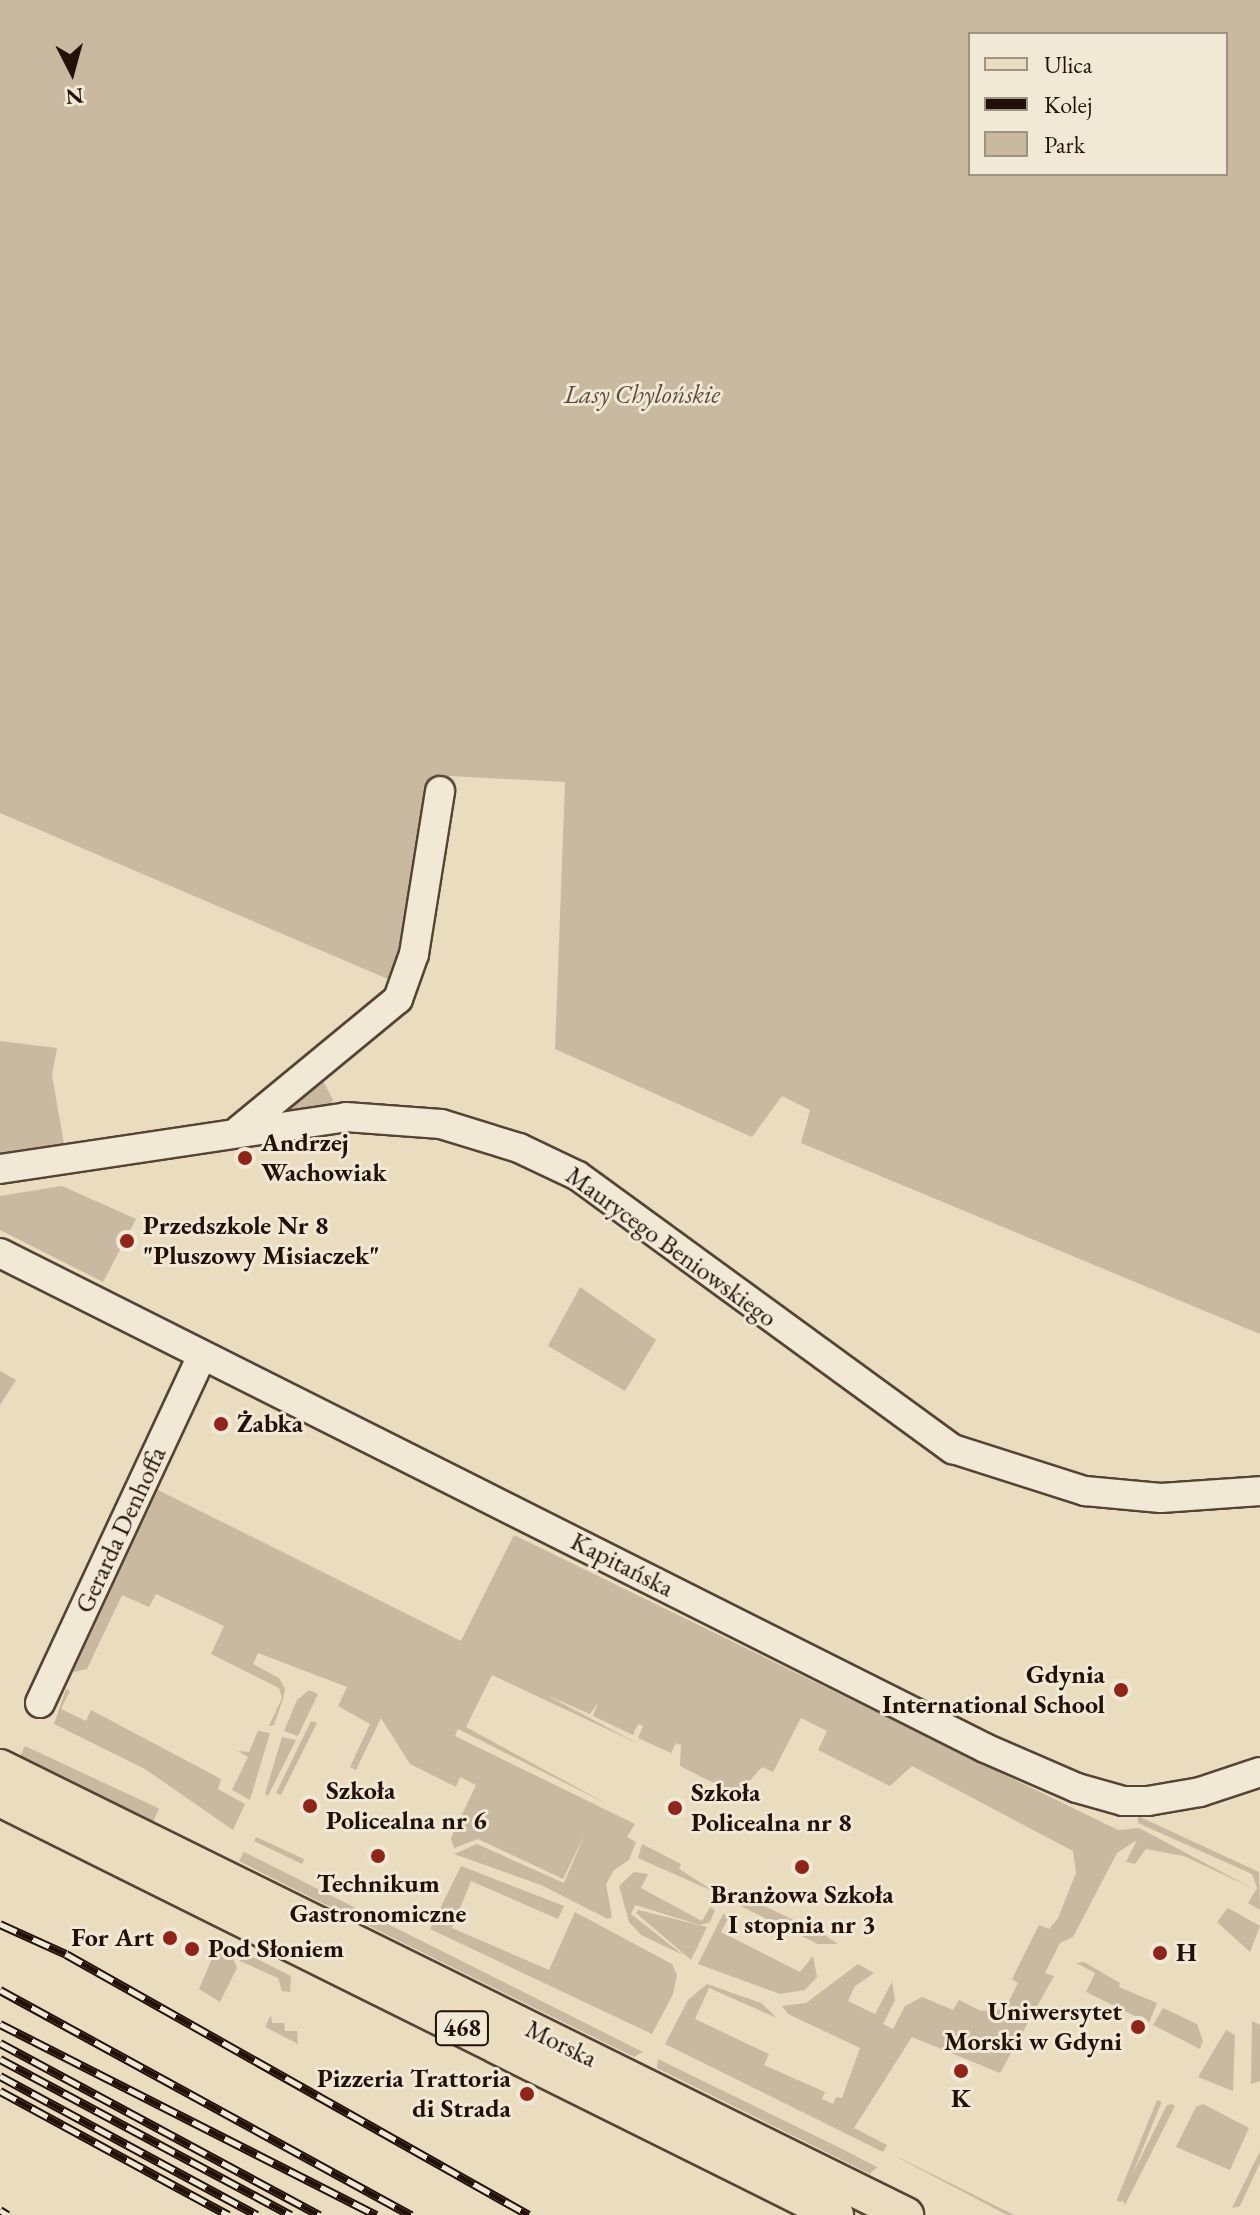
<!DOCTYPE html>
<html>
<head>
<meta charset="utf-8">
<style>
  body { margin:0 }
  #map { position:relative; width:1260px; height:2215px; overflow:hidden; background:#eadcbf; font-family:"EB Garamond",serif }
  div>[style] { position:absolute }
  [style*='--x'] { left:calc(var(--x)*1px); top:calc(var(--y)*1px); width:calc(var(--w)*1px); rotate:calc(var(--a)*1deg) }
  .green>* { inset:0; background:#c8b9a0; transform-origin:0 0 }
  .roads { filter:drop-shadow(2px 0 #554435) drop-shadow(-2px 0 #554435) drop-shadow(0 2px #554435) drop-shadow(0 -2px #554435) }
  .minor>* { height:28px; margin:-14px; padding:0 14px; transform-origin:14px; border-radius:14px; background:#f1e8d5 }
  .major>* { height:34px; margin:-17px; padding:0 17px; transform-origin:17px; border-radius:17px; background:#eadcbf }
  .rail>* { height:9px; margin-top:-4.5px; transform-origin:0; background:repeating-linear-gradient(90deg,#f1e8d5 0 18px,#231107 0 36px); box-sizing:border-box; border-block:2px solid #231107 }
  .dots>* { width:22px; height:22px; translate:-50% -50%; box-sizing:border-box; border:4px solid #f1e8d5; border-radius:50% }
  span { translate:-50% -50%; white-space:nowrap; text-align:center; line-height:1.15; -webkit-text-stroke:6px #f1e8d5; paint-order:stroke }
  .shield-label span { padding:2px 6px; background:#f1e8d5; border:2px solid; border-radius:6px; -webkit-text-stroke-width:0 }
  .shield-label { font-size:24px; color:#231107; font-weight:700 }
  .park-label { font-size:26px; color:#5d4c3d; font-style:italic }
  .poi-label { font-size:26px; color:#231107; font-weight:700 }
  .left { translate:0 -50%; text-align:left }
  .right { translate:-100% -50%; text-align:right }
  .street-label { font-size:26px; color:#231107 }
  .legend { position:absolute; left:968px; top:32px; width:260px; height:144px; box-sizing:border-box; background:#f1e8d5; border:2px solid #9f9283; margin:0; padding:10px 14px; list-style:none; font-size:24px; color:#231107 }
  .legend li { display:flex; align-items:center; gap:16px; height:40px }
  .legend b { width:40px; border:2px solid #9f9283 }
  .north { position:absolute; left:32px; top:32px; width:80px; height:80px; -webkit-text-stroke:6px #f1e8d5; paint-order:stroke; rotate:174deg; font-size:22px; font-weight:700; line-height:32px; text-align:center; color:#231107 }
  .north::after { content:''; display:block; margin:auto; width:28px; height:36px; background:#231107; clip-path:polygon(50% 0,100% 100%,50% 72%,0 100%) }
</style>
</head>
<body>
<div id="map">
  <div class="green">
    <div style="clip-path:polygon(evenodd,0 0,1260px 0,1260px 1334px,801px 1143px,810px 1110px,782px 1096px,752px 1137px,555px 1049px,565px 782px,450px 776px,397px 983px,0 813px,0 0,970px 34px,1226px 34px,1226px 174px,970px 174px,970px 34px)"></div>
    <div style="clip-path:polygon(0 1041px,57px 1048px,52px 1075px,64px 1144px,0 1154px)"></div>
    <div style="clip-path:polygon(322px 1079px,333px 1100px,329px 1109px,278px 1117px,275px 1112px)"></div>
    <div style="clip-path:polygon(62px 1186px,136px 1219px,103px 1282px,0 1230px,0 1196px)"></div>
    <div style="clip-path:polygon(580px 1287px,656px 1340px,625px 1391px,548px 1346px)"></div>
    <div style="clip-path:polygon(0 1371px,16px 1380px,0 1405px)"></div>
    <div style="clip-path:polygon(158px 1490px,461px 1641px,514px 1535px,1118px 1830px,1139px 1828px,1252px 1888px,1184px 1856px,1146px 1849px,1135px 1864px,1126px 1862px,1137px 1840px,1117px 1853px,1073px 1937px,1060px 1943px,1045px 1973px,1054px 1976px,1000px 2073px,912px 2037px,854px 2128px,887px 2145px,883px 2152px,665px 2044px,688px 2000px,707px 1984px,761px 2003px,777px 2018px,709px 1988px,695px 2019px,769px 2054px,764px 2065px,825px 2092px,822px 2099px,833px 2104px,836px 2097px,842px 2098px,860px 2048px,788px 2014px,782px 2006px,806px 2003px,858px 1964px,874px 1973px,855px 1986px,848px 2001px,875px 2014px,892px 1982px,895px 2000px,883px 2024px,893px 2029px,905px 2006px,922px 1997px,953px 2010px,959px 2000px,981px 2011px,1005px 2009px,1018px 1983px,1012px 1979px,1039px 1925px,1049px 1929px,1058px 1918px,1076px 1873px,1073px 1851px,912px 1766px,890px 1786px,818px 1750px,827px 1731px,801px 1718px,773px 1772px,762px 1767px,737px 1795px,680px 1766px,681px 1745px,676px 1743px,671px 1753px,638px 1738px,643px 1726px,638px 1724px,633px 1735px,593px 1716px,598px 1703px,590px 1714px,546px 1695px,639px 1744px,492px 1675px,466px 1727px,609px 1805px,458px 1729px,455px 1736px,635px 1824px,627px 1837px,636px 1842px,629px 1860px,614px 1870px,606px 1884px,612px 1917px,608px 1919px,541px 1885px,454px 1854px,477px 1844px,564px 1883px,585px 1834px,563px 1879px,478px 1839px,454px 1848px,451px 1838px,476px 1785px,460px 1777px,456px 1787px,410px 1764px,381px 1718px,356px 1770px,350px 1767px,370px 1724px,338px 1706px,347px 1687px,258px 1653px,253px 1664px,279px 1678px,285px 1689px,283px 1699px,274px 1725px,269px 1726px,282px 1698px,279px 1688px,211px 1654px,224px 1626px,156px 1594px,149px 1607px,122px 1595px,87px 1669px,73px 1672px)"></div>
    <div style="clip-path:polygon(66px 1689px,70px 1691px,61px 1709px,86px 1721px,91px 1710px,221px 1779px,218px 1789px,245px 1804px,233px 1830px,145px 1769px,54px 1724px)"></div>
    <div style="clip-path:polygon(309px 1690px,318px 1694px,298px 1736px,284px 1731px,297px 1700px)"></div>
    <div style="clip-path:polygon(311px 1721px,317px 1723px,281px 1795px,276px 1793px)"></div>
    <div style="clip-path:polygon(258px 1731px,270px 1733px,250px 1800px,232px 1790px,248px 1757px,238px 1751px,249px 1752px)"></div>
    <div style="clip-path:polygon(282px 1737px,296px 1740px,268px 1796px,265px 1794px)"></div>
    <div style="left:25px;top:1746px;width:148px;height:15px;rotate:25deg"></div>
    <div style="clip-path:polygon(1138px 1816px,1259px 1872px,1260px 1910px,1248px 1903px,1257px 1888px,1252px 1874px,1138px 1823px)"></div>
    <div style="clip-path:polygon(256px 1837px,304px 1859px,302px 1864px,254px 1841px)"></div>
    <div style="clip-path:polygon(642px 1844px,681px 1864px,679px 1869px,717px 1893px,638px 1858px)"></div>
    <div style="clip-path:polygon(244px 1852px,643px 2052px,634px 2057px,272px 1878px,239px 1861px)"></div>
    <div style="clip-path:polygon(461px 1866px,564px 1906px,558px 1919px,471px 1881px,452px 1928px,549px 1970px,575px 1912px,672px 1964px,677px 1975px,673px 1994px,652px 2034px,430px 1929px)"></div>
    <div style="clip-path:polygon(634px 1872px,648px 1874px,641px 1888px,702px 1921px,710px 1907px,715px 1910px,710px 1922px,700px 1925px,635px 1905px,631px 1914px,683px 1955px,641px 1935px,629px 1922px,619px 1886px)"></div>
    <div style="clip-path:polygon(735px 1892px,823px 1934px,838px 1944px,818px 1944px,730px 1901px)"></div>
    <div style="clip-path:polygon(1228px 1908px,1260px 1926px,1250px 1952px,1217px 1922px)"></div>
    <div style="clip-path:polygon(638px 1910px,707px 1927px,691px 1960px,636px 1913px)"></div>
    <div style="clip-path:polygon(723px 1914px,729px 1917px,721px 1932px,800px 1972px,813px 1956px,817px 1977px,805px 1990px,780px 1994px,698px 1964px)"></div>
    <div style="clip-path:polygon(220px 1940px,228px 1945px,237px 1968px,220px 2002px,199px 1989px)"></div>
    <div style="clip-path:polygon(235px 1948px,291px 1976px,290px 1992px,282px 1991px,278px 1978px,240px 1961px)"></div>
    <div style="clip-path:polygon(1084px 1962px,1120px 1983px,1119px 1987px,1157px 2003px,1149px 2023px,1086px 1992px,1095px 1973px,1076px 1963px)"></div>
    <div style="clip-path:polygon(1163px 2008px,1197px 2024px,1203px 2041px,1200px 2049px,1153px 2025px)"></div>
    <div style="clip-path:polygon(271px 2015px,272px 2023px,284px 2023px,285px 2031px,297px 2031px,298px 2044px,265px 2027px)"></div>
    <div style="clip-path:polygon(1252px 2021px,1260px 2025px,1260px 2081px,1251px 2084px)"></div>
    <div style="clip-path:polygon(1226px 2030px,1235px 2035px,1233px 2091px,1198px 2077px)"></div>
    <div style="clip-path:polygon(658px 2059px,842px 2149px,877px 2167px,870px 2174px,657px 2068px)"></div>
    <div style="left:1157px;top:2100px;width:5px;height:108px;rotate:22deg"></div>
    <div style="clip-path:polygon(1172px 2104px,1175px 2106px,1125px 2205px,1121px 2197px,1167px 2105px)"></div>
    <div style="clip-path:polygon(1203px 2104px,1249px 2128px,1230px 2170px,1176px 2147px,1196px 2107px)"></div>
    <div style="clip-path:polygon(1260px 2151px,1260px 2163px,1240px 2206px,1232px 2208px)"></div>
    <div style="clip-path:polygon(895px 2156px,902px 2159px,1014px 2215px,1007px 2215px)"></div>
  </div>
  <div class="roads">
    <div class="minor">
      <div style="--x:239;--y:1130;--w:206;--a:-39.5"></div>
      <div style="--x:398;--y:999;--w:48;--a:-70.4"></div>
      <div style="--x:414;--y:954;--w:165;--a:-80.9"></div>
      <div style="--x:0;--y:1169;--w:350;--a:-8.5"></div>
      <div style="--x:346;--y:1117;--w:95;--a:4.2"></div>
      <div style="--x:441;--y:1124;--w:82;--a:17.1"></div>
      <div style="--x:519;--y:1148;--w:65;--a:25.4"></div>
      <div style="--x:578;--y:1176;--w:464;--a:36.1"></div>
      <div style="--x:953;--y:1449;--w:139;--a:17.7"></div>
      <div style="--x:1085;--y:1491;--w:76;--a:5.3"></div>
      <div style="--x:1161;--y:1498;--w:99;--a:-4"></div>
      <div style="--x:0;--y:1253;--w:1102;--a:26.68"></div>
      <div style="--x:985;--y:1748;--w:100;--a:23.5"></div>
      <div style="--x:1077;--y:1788;--w:48;--a:15.8"></div>
      <div style="--x:1123;--y:1801;--w:25;--a:0"></div>
      <div style="--x:1148;--y:1801;--w:53;--a:-9.8"></div>
      <div style="--x:1200;--y:1792;--w:63;--a:-18.4"></div>
      <div style="--x:40;--y:1703;--w:383;--a:-65"></div>
    </div>
    <div class="major">
      <div style="--x:0;--y:1767;--w:1011;--a:26.31"></div>
      <div style="--x:0;--y:1799;--w:934;--a:26.46"></div>
    </div>
  </div>
  <div class="rail">
    <div style="--x:0;--y:1924;--w:72;--a:24.4"></div>
    <div style="--x:66;--y:1954;--w:531;--a:29.41"></div>
    <div style="--x:0;--y:1990;--w:469;--a:28.7"></div>
    <div style="--x:0;--y:2024;--w:422;--a:26.9"></div>
    <div style="--x:0;--y:2043;--w:363;--a:28.3"></div>
    <div style="--x:0;--y:2059;--w:330;--a:28.2"></div>
    <div style="--x:0;--y:2076;--w:292;--a:28.4"></div>
    <div style="--x:0;--y:2091;--w:260;--a:28.5"></div>
    <div style="--x:0;--y:2210;--w:9;--a:32"></div>
  </div>
  <div class="dots">
    <div style="left:245px;top:1158px;background:#8f2418"></div>
    <div style="left:127px;top:1241px;background:#8f2418"></div>
    <div style="left:221px;top:1424px;background:#8f2418"></div>
    <div style="left:1121px;top:1690px;background:#8f2418"></div>
    <div style="left:310px;top:1806px;background:#8f2418"></div>
    <div style="left:675px;top:1808px;background:#8f2418"></div>
    <div style="left:378px;top:1856px;background:#8f2418"></div>
    <div style="left:802px;top:1867px;background:#8f2418"></div>
    <div style="left:170px;top:1938px;background:#8f2418"></div>
    <div style="left:192px;top:1949px;background:#8f2418"></div>
    <div style="left:1160px;top:1953px;background:#8f2418"></div>
    <div style="left:1138px;top:2027px;background:#8f2418"></div>
    <div style="left:961px;top:2071px;background:#8f2418"></div>
    <div style="left:527px;top:2094px;background:#8f2418"></div>
  </div>
  <div class="shield-label">
    <span style="left:462px;top:2028px">468</span>
  </div>
  <div class="park-label">
    <span style="left:642px;top:395px">Lasy Chylońskie</span>
  </div>
  <div class="poi-label">
    <span class="left" style="left:261px;top:1158px">Andrzej<br>Wachowiak</span>
    <span class="left" style="left:143px;top:1241px">Przedszkole Nr 8<br>"Pluszowy Misiaczek"</span>
    <span class="left" style="left:237px;top:1424px">Żabka</span>
    <span class="right" style="left:1105px;top:1690px">Gdynia<br>International School</span>
    <span class="left" style="left:326px;top:1806px">Szkoła<br>Policealna nr 6</span>
    <span class="left" style="left:691px;top:1808px">Szkoła<br>Policealna nr 8</span>
    <span style="left:378px;top:1899px">Technikum<br>Gastronomiczne</span>
    <span style="left:802px;top:1910px">Branżowa Szkoła<br>I stopnia nr 3</span>
    <span class="right" style="left:154px;top:1938px">For Art</span>
    <span class="left" style="left:208px;top:1949px">Pod Słoniem</span>
    <span class="left" style="left:1176px;top:1953px">H</span>
    <span class="right" style="left:1122px;top:2027px">Uniwersytet<br>Morski w Gdyni</span>
    <span class="right" style="left:511px;top:2094px">Pizzeria Trattoria<br>di Strada</span>
    <span style="left:961px;top:2099px">K</span>
  </div>
  <div class="street-label">
    <span style="left:671px;top:1247px;rotate:36deg">Maurycego Beniowskiego</span>
    <span style="left:121px;top:1530px;rotate:-65deg">Gerarda Denhoffa</span>
    <span style="left:622px;top:1565px;rotate:27deg">Kapitańska</span>
    <span style="left:561px;top:2044px;rotate:26deg">Morska</span>
  </div>
  <ul class="legend">
  <li><b style="height:10px;background:#eadcbf"></b>Ulica</li>
  <li><b style="height:10px;background:#231107"></b>Kolej</li>
  <li><b style="height:22px;background:#c8b9a0"></b>Park</li>
  </ul>
  <div class="north">N</div>
</div>
</body>
</html>
